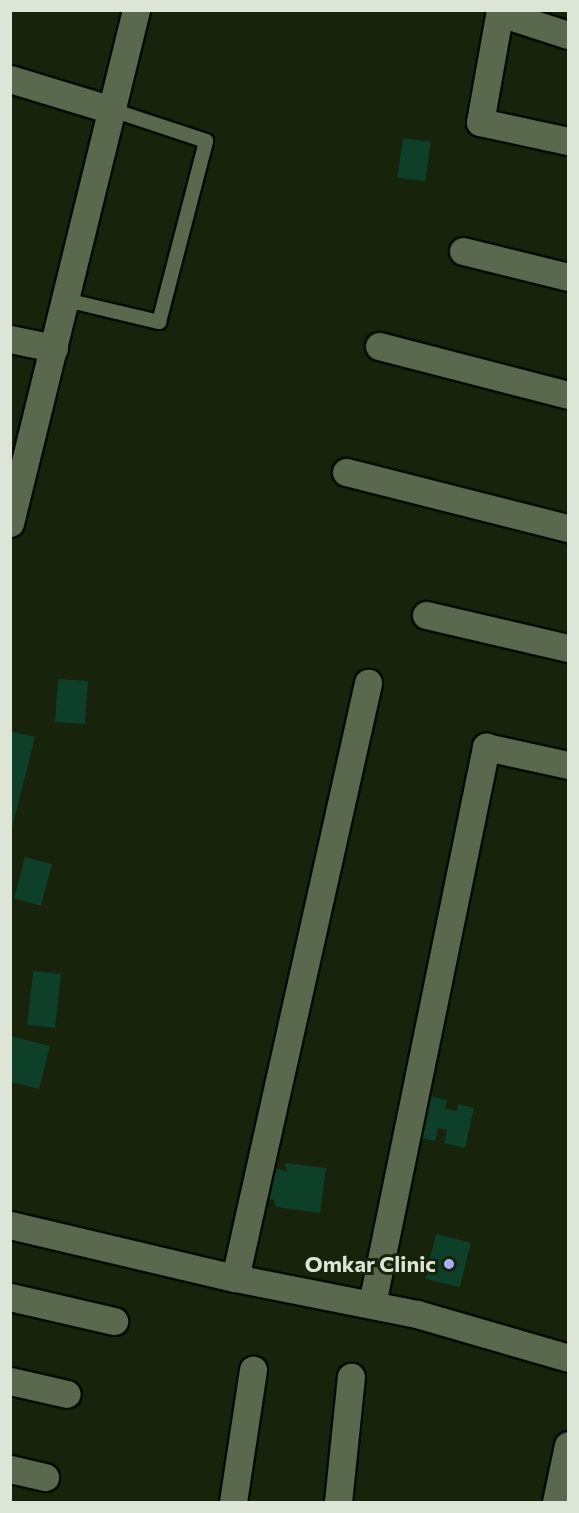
<!DOCTYPE html>
<html>
<head>
<meta charset="utf-8">
<style>
  body { margin:0 }
  #map { position:relative; width:579px; height:1513px; overflow:hidden; background:#18230b; font-family:Commissioner,sans-serif }
  div>[style] { position:absolute }
  [style*='--x'] { left:calc(var(--x)*1px); top:calc(var(--y)*1px); width:calc(var(--w)*1px); rotate:calc(var(--a)*1deg) }
  .building>* { inset:0; background:#0e3f29; transform-origin:0 0 }
  .roads { filter:drop-shadow(2px 0 #040c00) drop-shadow(-2px 0 #040c00) drop-shadow(0 2px #040c00) drop-shadow(0 -2px #040c00) }
  .service>* { height:14px; margin:-7px; padding:0 7px; transform-origin:7px; border-radius:7px; background:#5a684d }
  .minor>* { height:27px; margin:-13.5px; padding:0 13.5px; transform-origin:13.5px; border-radius:13.5px; background:#5a684d }
  .dots>* { width:16px; height:16px; translate:-50% -50%; box-sizing:border-box; border:3px solid #18230b; border-radius:50% }
  span { translate:-50% -50%; white-space:nowrap; text-align:center; line-height:1.15; -webkit-text-stroke:6px #18230b; paint-order:stroke }
  .poi-label { font-size:22px; color:#dde5d6; font-weight:700 }
  .right { translate:-100% -50%; text-align:right }
  .frame { position:absolute; inset:0; border:12px solid #dde5d6; pointer-events:none }
</style>
</head>
<body>
<div id="map">
  <div class="building">
    <div style="left:403px;top:138px;width:28px;height:40px;rotate:8deg"></div>
    <div style="left:58px;top:679px;width:30px;height:43px;rotate:4deg"></div>
    <div style="clip-path:polygon(10px 731px,35px 737px,11px 832px,10px 832px)"></div>
    <div style="left:25px;top:857px;width:28px;height:43px;rotate:15deg"></div>
    <div style="left:33px;top:971px;width:28px;height:54px;rotate:6deg"></div>
    <div style="clip-path:polygon(10px 1036px,50px 1046px,39px 1089px,10px 1082px)"></div>
    <div style="clip-path:polygon(429px 1096px,447px 1100px,445px 1109px,457px 1111px,458px 1104px,474px 1108px,465px 1148px,444px 1143px,447px 1130px,438px 1128px,435px 1141px,420px 1138px)"></div>
    <div style="clip-path:polygon(285px 1163px,326px 1168px,320px 1213px,276px 1207px,274px 1200px,262px 1197px,268px 1167px,287px 1171px)"></div>
    <div style="left:436px;top:1234px;width:36px;height:46px;rotate:14deg"></div>
  </div>
  <div class="roads">
    <div class="service">
      <div style="--x:66;--y:300;--w:96;--a:13.3"></div>
      <div style="--x:159;--y:322;--w:187;--a:-75.4"></div>
      <div style="--x:206;--y:141;--w:99;--a:-161.7"></div>
    </div>
    <div class="minor">
      <div style="--x:500;--y:10;--w:114;--a:100.1"></div>
      <div style="--x:480;--y:122;--w:90;--a:12.2"></div>
      <div style="--x:500;--y:13;--w:71;--a:17.9"></div>
      <div style="--x:10;--y:79;--w:107;--a:16.9"></div>
      <div style="--x:463;--y:251;--w:108;--a:13.9"></div>
      <div style="--x:10;--y:339;--w:45;--a:11.6"></div>
      <div style="--x:379;--y:346;--w:195;--a:14.5"></div>
      <div style="--x:346;--y:472;--w:229;--a:14.2"></div>
      <div style="--x:10;--y:523;--w:528;--a:-76.2"></div>
      <div style="--x:426;--y:615;--w:146;--a:13.1"></div>
      <div style="--x:10;--y:1225;--w:231;--a:13.3"></div>
      <div style="--x:235;--y:1278;--w:186;--a:11.2"></div>
      <div style="--x:417;--y:1314;--w:157;--a:16.2"></div>
      <div style="--x:235;--y:1278;--w:610;--a:-77.4"></div>
      <div style="--x:10;--y:1297;--w:107;--a:13"></div>
      <div style="--x:372;--y:1304;--w:569;--a:-78.43"></div>
      <div style="--x:486;--y:747;--w:84;--a:12.4"></div>
      <div style="--x:10;--y:1381;--w:58;--a:12.8"></div>
      <div style="--x:10;--y:1469;--w:36;--a:13"></div>
      <div style="--x:233;--y:1502;--w:134;--a:-81.4"></div>
      <div style="--x:338;--y:1502;--w:126;--a:-84.1"></div>
      <div style="--x:556;--y:1502;--w:58;--a:-78.1"></div>
    </div>
  </div>
  <div class="dots">
    <div style="left:449px;top:1264px;background:#a6b1fc"></div>
  </div>
  <div class="poi-label">
    <span class="right" style="left:436px;top:1264px">Omkar Clinic</span>
  </div>
  <div class="frame"></div>
</div>
</body>
</html>
